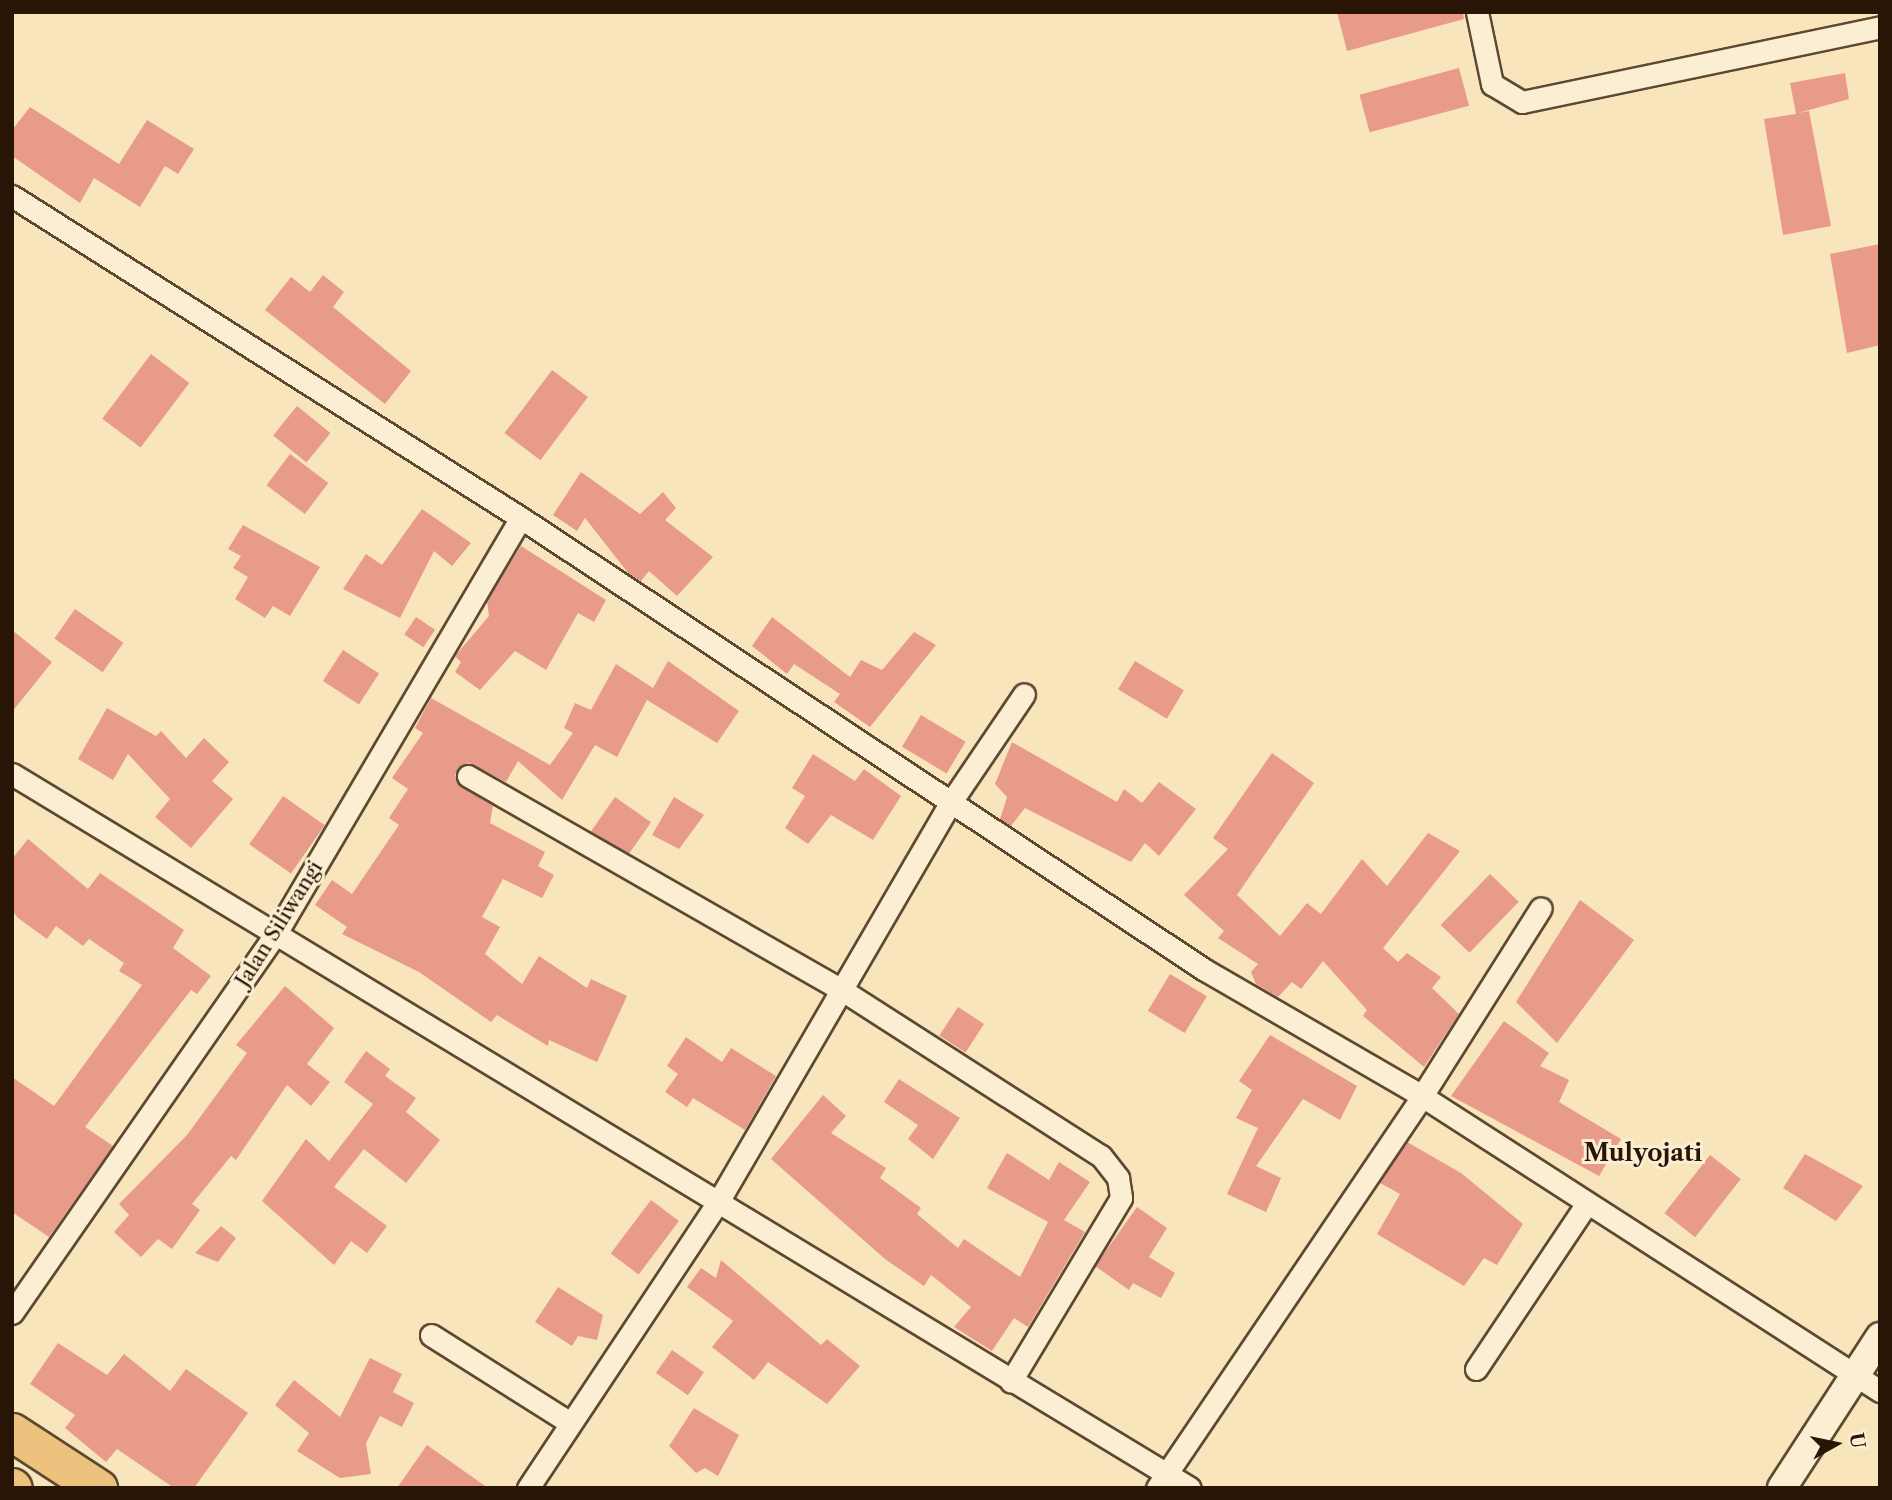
<!DOCTYPE html>
<html>
<head>
<meta charset="utf-8">
<style>
  body { margin:0 }
  #map { position:relative; width:1892px; height:1500px; overflow:hidden; background:#f9e5bb; font-family:"Libre Caslon Text",serif }
  div>[style] { position:absolute }
  [style*='--x'] { left:calc(var(--x)*1px); top:calc(var(--y)*1px); width:calc(var(--w)*1px); rotate:calc(var(--a)*1deg) }
  .building>* { inset:0; background:#e89b89; transform-origin:0 0 }
  .roads { filter:drop-shadow(2px 0 #5d4932) drop-shadow(-2px 0 #5d4932) drop-shadow(0 2px #5d4932) drop-shadow(0 -2px #5d4932) }
  .minor>* { height:21px; margin:-10.5px; padding:0 10.5px; transform-origin:10.5px; border-radius:10.5px; background:#fbeed3 }
  .tertiary>* { height:28px; margin:-14px; padding:0 14px; transform-origin:14px; border-radius:14px; background:#fbeed3 }
  .trunk>* { height:37px; margin:-18.5px; padding:0 18.5px; transform-origin:18.5px; border-radius:18.5px; background:#ecc27e }
  span { translate:-50% -50%; white-space:nowrap; text-align:center; line-height:1.15; -webkit-text-stroke:6px #fbeed3; paint-order:stroke }
  .street-label { font-size:21px; color:#291505 }
  .quarter-label { font-size:24px; color:#291505; font-weight:700 }
  .frame { position:absolute; inset:0; border:14px solid #291505; pointer-events:none }
  .north { position:absolute; left:1801px; top:1409px; width:70px; height:70px; -webkit-text-stroke:5px #fbeed3; paint-order:stroke; rotate:81deg; font-size:19px; font-weight:700; line-height:28px; text-align:center; color:#291505 }
  .north::after { content:''; display:block; margin:auto; width:24px; height:32px; background:#291505; clip-path:polygon(50% 0,100% 100%,50% 72%,0 100%) }
</style>
</head>
<body>
<div id="map">
  <div class="building">
    <div style="clip-path:polygon(1337px 12px,1463px 12px,1464px 19px,1347px 51px)"></div>
    <div style="left:1459px;top:68px;width:39px;height:103px;rotate:75deg"></div>
    <div style="clip-path:polygon(1845px 73px,1849px 99px,1798px 113px,1809px 111px,1831px 226px,1783px 235px,1764px 119px,1796px 114px,1790px 83px)"></div>
    <div style="clip-path:polygon(30px 107px,119px 164px,147px 120px,194px 149px,178px 174px,165px 166px,140px 207px,94px 178px,80px 203px,12px 156px,12px 130px)"></div>
    <div style="clip-path:polygon(1880px 244px,1880px 345px,1847px 353px,1830px 254px)"></div>
    <div style="clip-path:polygon(323px 275px,344px 292px,333px 307px,411px 371px,385px 404px,265px 310px,291px 277px,310px 292px)"></div>
    <div style="left:151px;top:354px;width:48px;height:81px;rotate:37deg"></div>
    <div style="left:552px;top:370px;width:45px;height:79px;rotate:37deg"></div>
    <div style="left:297px;top:406px;width:43px;height:38px;rotate:39deg"></div>
    <div style="left:290px;top:454px;width:48px;height:39px;rotate:37deg"></div>
    <div style="clip-path:polygon(581px 472px,640px 514px,663px 492px,676px 508px,665px 520px,713px 557px,677px 596px,649px 571px,641px 581px,629px 574px,585px 518px,577px 531px,553px 515px)"></div>
    <div style="clip-path:polygon(422px 509px,471px 543px,452px 566px,434px 551px,400px 618px,343px 589px,366px 554px,382px 565px)"></div>
    <div style="clip-path:polygon(243px 525px,320px 567px,290px 616px,273px 606px,265px 618px,235px 599px,248px 577px,233px 568px,241px 556px,228px 549px)"></div>
    <div style="clip-path:polygon(521px 546px,606px 600px,594px 622px,578px 613px,546px 670px,515px 651px,480px 690px,455px 672px,461px 662px,455px 656px,489px 616px,487px 601px)"></div>
    <div style="left:75px;top:609px;width:59px;height:36px;rotate:35deg"></div>
    <div style="left:416px;top:617px;width:23px;height:21px;rotate:34deg"></div>
    <div style="clip-path:polygon(772px 617px,850px 677px,861px 660px,882px 670px,914px 632px,936px 645px,870px 727px,834px 702px,840px 694px,794px 664px,787px 674px,752px 646px)"></div>
    <div style="clip-path:polygon(12px 630px,52px 662px,12px 712px)"></div>
    <div style="left:343px;top:650px;width:43px;height:37px;rotate:33deg"></div>
    <div style="clip-path:polygon(668px 661px,739px 711px,717px 743px,647px 700px,617px 757px,595px 745px,562px 800px,518px 761px,506px 782px,469px 763px,455px 775px,461px 787px,493px 805px,490px 823px,545px 852px,538px 866px,554px 875px,542px 898px,503px 879px,482px 917px,500px 927px,485px 954px,522px 984px,539px 956px,587px 988px,591px 979px,627px 996px,597px 1062px,549px 1040px,548px 1046px,497px 1015px,491px 1022px,419px 972px,342px 934px,347px 927px,315px 905px,332px 880px,352px 894px,399px 825px,389px 818px,408px 789px,392px 778px,423px 733px,415px 728px,431px 698px,550px 765px,573px 733px,564px 728px,575px 703px,591px 710px,616px 664px,653px 688px)"></div>
    <div style="left:1135px;top:661px;width:57px;height:33px;rotate:31deg"></div>
    <div style="clip-path:polygon(107px 708px,156px 736px,161px 731px,186px 758px,204px 738px,229px 762px,212px 781px,233px 799px,191px 848px,155px 817px,170px 799px,128px 754px,113px 780px,78px 759px)"></div>
    <div style="left:921px;top:715px;width:52px;height:37px;rotate:31deg"></div>
    <div style="clip-path:polygon(1012px 742px,1117px 802px,1124px 789px,1142px 803px,1159px 782px,1196px 809px,1159px 856px,1145px 843px,1131px 862px,1025px 808px,1011px 826px,1000px 819px,1007px 797px,995px 784px)"></div>
    <div style="clip-path:polygon(1272px 753px,1314px 783px,1237px 895px,1280px 936px,1307px 903px,1321px 914px,1362px 859px,1387px 886px,1428px 833px,1460px 851px,1383px 948px,1398px 962px,1407px 953px,1441px 977px,1432px 988px,1459px 1014px,1424px 1067px,1363px 1016px,1367px 1010px,1323px 961px,1301px 989px,1292px 982px,1278px 997px,1256px 984px,1251px 972px,1258px 964px,1218px 938px,1224px 931px,1184px 895px,1228px 849px,1213px 838px)"></div>
    <div style="clip-path:polygon(813px 754px,855px 781px,864px 769px,901px 796px,873px 840px,831px 815px,808px 844px,785px 828px,805px 796px,792px 788px)"></div>
    <div style="left:283px;top:796px;width:51px;height:59px;rotate:35deg"></div>
    <div style="left:615px;top:797px;width:44px;height:42px;rotate:35deg"></div>
    <div style="clip-path:polygon(674px 797px,704px 815px,679px 849px,652px 835px)"></div>
    <div style="clip-path:polygon(28px 839px,88px 889px,100px 873px,184px 930px,173px 948px,211px 976px,197px 994px,191px 990px,85px 1127px,113px 1146px,49px 1237px,12px 1212px,12px 1077px,54px 1106px,142px 985px,119px 971px,124px 963px,89px 939px,83px 946px,56px 926px,47px 939px,18px 918px,12px 910px,12px 859px)"></div>
    <div style="left:1490px;top:874px;width:40px;height:71px;rotate:44deg"></div>
    <div style="clip-path:polygon(1580px 900px,1634px 940px,1557px 1043px,1516px 1002px)"></div>
    <div style="left:1170px;top:974px;width:43px;height:43px;rotate:31deg"></div>
    <div style="clip-path:polygon(285px 986px,334px 1028px,307px 1064px,330px 1082px,311px 1106px,287px 1085px,236px 1160px,231px 1156px,192px 1204px,200px 1210px,172px 1249px,158px 1239px,141px 1257px,114px 1232px,129px 1215px,119px 1204px,187px 1135px,247px 1053px,236px 1045px)"></div>
    <div style="left:958px;top:1007px;width:31px;height:34px;rotate:33deg"></div>
    <div style="clip-path:polygon(1504px 1021px,1549px 1053px,1540px 1066px,1569px 1080px,1559px 1102px,1621px 1139px,1599px 1176px,1451px 1096px)"></div>
    <div style="clip-path:polygon(1270px 1035px,1357px 1086px,1340px 1120px,1303px 1099px,1256px 1166px,1281px 1178px,1266px 1212px,1227px 1194px,1258px 1128px,1236px 1118px,1252px 1090px,1239px 1081px)"></div>
    <div style="clip-path:polygon(686px 1037px,722px 1062px,731px 1048px,776px 1076px,745px 1130px,693px 1098px,687px 1107px,665px 1092px,678px 1074px,667px 1066px)"></div>
    <div style="clip-path:polygon(366px 1051px,390px 1069px,385px 1076px,416px 1098px,406px 1112px,440px 1140px,406px 1183px,364px 1149px,334px 1187px,387px 1226px,367px 1253px,351px 1241px,334px 1265px,262px 1201px,306px 1139px,329px 1161px,373px 1104px,344px 1082px)"></div>
    <div style="clip-path:polygon(899px 1079px,960px 1118px,933px 1159px,908px 1139px,918px 1125px,884px 1102px)"></div>
    <div style="clip-path:polygon(823px 1095px,846px 1116px,831px 1133px,886px 1168px,880px 1178px,921px 1208px,917px 1214px,958px 1248px,964px 1239px,1020px 1277px,1048px 1222px,987px 1188px,1007px 1153px,1049px 1180px,1059px 1162px,1090px 1182px,1064px 1220px,1085px 1232px,1028px 1327px,1014px 1318px,992px 1351px,954px 1327px,971px 1307px,931px 1275px,924px 1286px,885px 1259px,771px 1159px)"></div>
    <div style="clip-path:polygon(1407px 1142px,1461px 1173px,1523px 1224px,1497px 1265px,1484px 1258px,1464px 1286px,1377px 1234px,1400px 1194px,1380px 1183px)"></div>
    <div style="clip-path:polygon(1805px 1154px,1863px 1186px,1836px 1221px,1783px 1188px)"></div>
    <div style="left:1710px;top:1155px;width:39px;height:74px;rotate:38deg"></div>
    <div style="left:651px;top:1200px;width:35px;height:67px;rotate:37deg"></div>
    <div style="clip-path:polygon(1137px 1207px,1167px 1228px,1149px 1257px,1175px 1273px,1161px 1298px,1133px 1283px,1129px 1290px,1095px 1266px)"></div>
    <div style="clip-path:polygon(221px 1226px,236px 1238px,218px 1262px,195px 1253px)"></div>
    <div style="clip-path:polygon(721px 1260px,821px 1345px,827px 1339px,860px 1366px,827px 1404px,768px 1362px,754px 1380px,712px 1347px,733px 1321px,687px 1287px,701px 1268px,716px 1278px)"></div>
    <div style="clip-path:polygon(558px 1287px,603px 1315px,597px 1340px,578px 1336px,572px 1346px,535px 1322px)"></div>
    <div style="clip-path:polygon(58px 1343px,107px 1375px,124px 1354px,170px 1391px,186px 1369px,248px 1413px,194px 1488px,174px 1488px,117px 1449px,106px 1462px,65px 1428px,75px 1415px,30px 1384px)"></div>
    <div style="left:672px;top:1350px;width:39px;height:28px;rotate:35deg"></div>
    <div style="clip-path:polygon(370px 1358px,402px 1374px,393px 1392px,414px 1403px,402px 1427px,380px 1416px,366px 1443px,371px 1474px,340px 1478px,297px 1451px,309px 1433px,275px 1405px,294px 1380px,340px 1417px)"></div>
    <div style="clip-path:polygon(694px 1408px,739px 1435px,718px 1476px,705px 1468px,696px 1473px,669px 1446px)"></div>
    <div style="clip-path:polygon(427px 1445px,488px 1488px,397px 1488px)"></div>
  </div>
  <div class="roads">
    <div class="minor">
      <div style="--x:1477;--y:12;--w:74;--a:78.2"></div>
      <div style="--x:1492;--y:84;--w:35;--a:31"></div>
      <div style="--x:1522;--y:102;--w:366;--a:-11.8"></div>
      <div style="--x:12;--y:196;--w:602;--a:32.32"></div>
      <div style="--x:521;--y:518;--w:820;--a:33.46"></div>
      <div style="--x:1205;--y:970;--w:251;--a:30.1"></div>
      <div style="--x:1422;--y:1096;--w:545;--a:32.79"></div>
      <div style="--x:12;--y:774;--w:1377;--a:31.22"></div>
      <div style="--x:468;--y:776;--w:431;--a:29.8"></div>
      <div style="--x:842;--y:990;--w:308;--a:32.7"></div>
      <div style="--x:1101;--y:1156;--w:28;--a:52"></div>
      <div style="--x:1118;--y:1178;--w:20;--a:81"></div>
      <div style="--x:1121;--y:1198;--w:214;--a:121"></div>
      <div style="--x:12;--y:1313;--w:460;--a:-55.2"></div>
      <div style="--x:275;--y:935;--w:484;--a:-59.5"></div>
      <div style="--x:431;--y:1335;--w:165;--a:32.3"></div>
      <div style="--x:1476;--y:1369;--w:196;--a:-56.2"></div>
      <div style="--x:528;--y:1488;--w:343;--a:-56.4"></div>
      <div style="--x:718;--y:1202;--w:463;--a:-59.8"></div>
      <div style="--x:951;--y:802;--w:130;--a:-55.9"></div>
      <div style="--x:1157;--y:1488;--w:473;--a:-55.9"></div>
      <div style="--x:1422;--y:1096;--w:222;--a:-57.7"></div>
    </div>
    <div class="tertiary">
      <div style="--x:1782;--y:1488;--w:180;--a:-57"></div>
    </div>
    <div class="trunk">
      <div style="--x:12;--y:1432;--w:103;--a:33.1"></div>
      <div style="--x:12;--y:1487;--w:1;--a:45"></div>
    </div>
  </div>
  <div class="street-label">
    <span style="left:279px;top:924px;rotate:-58deg">Jalan Siliwangi</span>
  </div>
  <div class="quarter-label">
    <span style="left:1643px;top:1153px">Mulyojati</span>
  </div>
  <div class="frame"></div>
  <div class="north">U</div>
</div>
</body>
</html>
